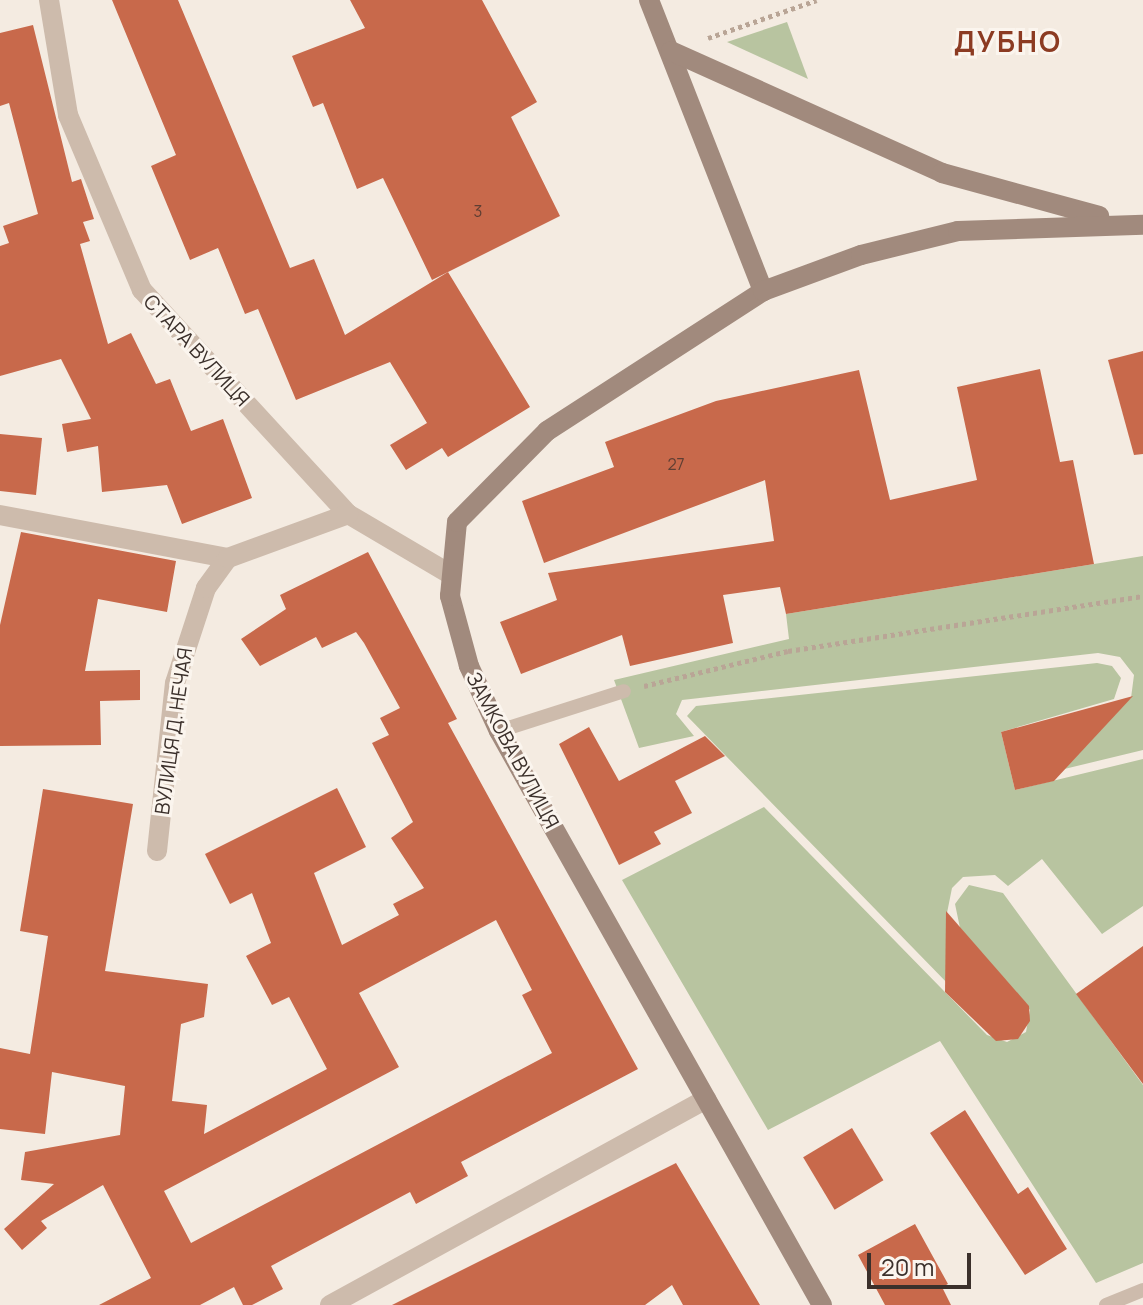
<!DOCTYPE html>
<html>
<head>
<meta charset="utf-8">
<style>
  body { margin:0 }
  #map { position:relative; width:1143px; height:1305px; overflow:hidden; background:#f4ebe1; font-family:Manrope,sans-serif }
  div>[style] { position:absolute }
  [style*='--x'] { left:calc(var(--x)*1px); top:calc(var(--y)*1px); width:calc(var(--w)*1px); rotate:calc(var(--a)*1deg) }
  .green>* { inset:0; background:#b8c4a0 }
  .building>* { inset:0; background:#c8694b; transform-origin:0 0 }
  .path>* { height:5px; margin-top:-2.5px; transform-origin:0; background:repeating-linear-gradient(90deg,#b9a596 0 4px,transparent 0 8px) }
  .lane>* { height:14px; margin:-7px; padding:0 7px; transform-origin:7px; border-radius:7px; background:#cdbbac }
  .street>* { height:20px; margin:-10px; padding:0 10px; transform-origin:10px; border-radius:10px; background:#cdbbac }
  .secondary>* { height:20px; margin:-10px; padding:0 10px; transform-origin:10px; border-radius:10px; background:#a18a7d }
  span { translate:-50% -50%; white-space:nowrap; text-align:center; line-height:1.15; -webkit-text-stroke:6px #fbf5ee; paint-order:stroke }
  .number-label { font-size:16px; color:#5e3e33 }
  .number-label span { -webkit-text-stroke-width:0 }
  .street-label { font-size:20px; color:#3b302b }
  .district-label { font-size:28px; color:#8c3b22; font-weight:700; letter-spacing:2px }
  .scale { position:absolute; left:867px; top:1253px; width:104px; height:36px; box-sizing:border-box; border:4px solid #3b302b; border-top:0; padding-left:10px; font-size:24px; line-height:28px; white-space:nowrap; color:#3b302b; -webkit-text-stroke:6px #fbf5ee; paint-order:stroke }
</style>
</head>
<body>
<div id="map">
  <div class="green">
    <div style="clip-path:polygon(787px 22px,808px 79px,727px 42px)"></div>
    <div style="clip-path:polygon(1143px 556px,1143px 750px,1023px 779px,1131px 698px,1134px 675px,1120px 657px,1098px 653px,682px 700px,676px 714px,694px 736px,639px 748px,614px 680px,789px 639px,786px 614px)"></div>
    <div style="clip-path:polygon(1097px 663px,1112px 666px,1121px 678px,1114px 699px,1001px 732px,1015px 790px,1143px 759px,1143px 906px,1102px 934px,1042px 859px,1008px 886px,995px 875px,963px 877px,952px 888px,946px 918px,992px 1029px,687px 716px,696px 706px)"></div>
    <div style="clip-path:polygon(764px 807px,987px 1035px,1007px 1042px,1026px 1032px,1030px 1010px,960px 928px,955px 904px,969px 885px,1003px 893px,1143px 1085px,1143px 1263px,1096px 1283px,940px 1041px,768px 1130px,622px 880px)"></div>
  </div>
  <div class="building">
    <div style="clip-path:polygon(112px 0,178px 0,290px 268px,314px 259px,345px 335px,448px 272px,530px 407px,448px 457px,442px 448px,406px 470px,390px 445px,427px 423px,390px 362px,296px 400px,258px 309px,245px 314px,218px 248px,190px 260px,151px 166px,176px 155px)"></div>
    <div style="clip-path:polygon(350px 0,482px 0,537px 102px,511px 117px,560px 216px,432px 280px,383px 178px,357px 189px,323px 103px,313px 107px,292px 56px,365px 28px)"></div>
    <div style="clip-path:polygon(33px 25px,72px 182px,81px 179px,94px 219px,83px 222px,90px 241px,80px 244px,108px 344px,131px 333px,156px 384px,170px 379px,191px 431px,223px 419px,252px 498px,182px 524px,167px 485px,102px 492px,98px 446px,67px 452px,62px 424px,91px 419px,61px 359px,0 376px,0 246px,9px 243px,3px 226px,38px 214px,9px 103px,0 106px,0 33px)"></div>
    <div style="clip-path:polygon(1143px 351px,1143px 454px,1134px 455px,1108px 360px)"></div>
    <div style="clip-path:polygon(1040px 369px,1060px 462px,1073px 460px,1094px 564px,786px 614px,780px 587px,723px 595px,733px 643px,630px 666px,622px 635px,521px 674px,500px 622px,557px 600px,548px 573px,774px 541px,765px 480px,544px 563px,522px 501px,614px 467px,605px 442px,716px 401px,859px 370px,890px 500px,977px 480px,957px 387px)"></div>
    <div style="clip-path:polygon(0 434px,42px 438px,36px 495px,0 491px)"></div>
    <div style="clip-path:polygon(21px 532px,176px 561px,167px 612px,98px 599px,85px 671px,140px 670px,140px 700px,100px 701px,101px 745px,0 746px,0 625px)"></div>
    <div style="clip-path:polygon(evenodd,368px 552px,457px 719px,448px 723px,638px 1069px,461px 1162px,468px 1176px,416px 1204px,410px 1192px,271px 1266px,283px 1289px,252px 1305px,243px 1305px,234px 1287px,200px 1305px,99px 1305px,151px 1278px,103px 1185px,41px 1221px,47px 1228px,22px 1250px,4px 1229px,54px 1184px,21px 1180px,25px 1152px,120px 1135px,125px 1086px,52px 1072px,45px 1134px,0 1129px,0 1048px,30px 1054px,48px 936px,20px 931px,43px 789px,133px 804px,105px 971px,208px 984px,204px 1017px,181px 1024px,172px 1101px,207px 1105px,204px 1134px,327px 1069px,289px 997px,272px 1005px,246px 956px,271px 943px,252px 893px,230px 904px,205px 854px,337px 788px,366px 847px,314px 873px,342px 945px,399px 915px,393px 904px,424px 888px,391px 838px,413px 822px,372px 743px,389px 735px,380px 718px,400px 708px,364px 643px,356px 632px,322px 648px,316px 637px,260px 666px,241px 639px,286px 609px,280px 595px,368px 552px,496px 920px,532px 990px,522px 995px,552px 1053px,191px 1243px,164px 1191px,399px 1067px,359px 993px,496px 920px)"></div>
    <div style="clip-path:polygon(1133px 696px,1054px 781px,1015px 790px,1001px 732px)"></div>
    <div style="clip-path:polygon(589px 727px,619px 781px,705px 736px,725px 756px,675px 781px,692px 813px,654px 832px,661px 844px,619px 865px,559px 744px)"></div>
    <div style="clip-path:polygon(946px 911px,1029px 1006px,1030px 1021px,1018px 1039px,996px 1041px,945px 992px)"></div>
    <div style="clip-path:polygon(1143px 946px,1143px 1084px,1076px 994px)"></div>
    <div style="clip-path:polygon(965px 1110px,1018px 1194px,1028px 1187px,1067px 1249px,1025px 1275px,930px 1133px)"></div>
    <div style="left:852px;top:1128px;width:61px;height:57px;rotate:59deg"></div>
    <div style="clip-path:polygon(676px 1163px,760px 1305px,683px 1305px,672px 1285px,645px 1305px,392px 1305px)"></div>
    <div style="clip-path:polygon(915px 1224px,948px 1284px,942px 1287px,951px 1305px,885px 1305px,858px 1255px)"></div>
  </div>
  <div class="path">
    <div style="--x:708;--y:38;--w:115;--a:-19.2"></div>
    <div style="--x:644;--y:686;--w:148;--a:-13.7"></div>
    <div style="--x:788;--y:651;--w:359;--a:-8.8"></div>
  </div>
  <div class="lane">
    <div style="--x:499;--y:731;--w:131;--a:-17.7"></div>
    <div style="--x:1106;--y:1305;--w:40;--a:-22"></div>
  </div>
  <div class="street">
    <div style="--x:49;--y:0;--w:117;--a:80.6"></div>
    <div style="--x:68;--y:115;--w:190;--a:67.1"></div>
    <div style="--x:142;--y:290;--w:304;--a:47.4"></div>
    <div style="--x:348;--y:514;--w:116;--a:30.5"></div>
    <div style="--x:0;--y:515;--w:232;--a:10.7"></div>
    <div style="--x:157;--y:851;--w:169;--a:-83.9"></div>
    <div style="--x:175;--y:683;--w:100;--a:-71.9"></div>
    <div style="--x:206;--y:588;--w:37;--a:-54"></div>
    <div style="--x:228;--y:558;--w:128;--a:-20.1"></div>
    <div style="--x:330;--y:1305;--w:429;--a:-28.7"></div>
  </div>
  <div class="secondary">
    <div style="--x:649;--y:0;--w:313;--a:68.6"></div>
    <div style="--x:671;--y:51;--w:297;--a:24.2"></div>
    <div style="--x:942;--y:173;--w:163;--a:15.3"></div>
    <div style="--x:822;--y:1305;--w:659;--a:-119.37"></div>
    <div style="--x:499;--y:731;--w:72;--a:-114.8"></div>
    <div style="--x:469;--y:666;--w:73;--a:-105.2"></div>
    <div style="--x:450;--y:596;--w:74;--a:-84.6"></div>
    <div style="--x:457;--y:522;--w:128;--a:-45.3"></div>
    <div style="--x:547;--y:431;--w:257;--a:-32.9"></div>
    <div style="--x:763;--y:291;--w:104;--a:-20.2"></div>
    <div style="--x:861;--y:255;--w:100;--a:-13.9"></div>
    <div style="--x:958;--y:231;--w:185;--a:-1.9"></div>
  </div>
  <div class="number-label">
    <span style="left:478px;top:211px">3</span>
    <span style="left:676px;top:464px">27</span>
  </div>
  <div class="street-label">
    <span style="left:197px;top:350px;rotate:47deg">СТАРА ВУЛИЦЯ</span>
    <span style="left:173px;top:731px;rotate:-82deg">ВУЛИЦЯ Д. НЕЧАЯ</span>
    <span style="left:513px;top:750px;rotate:62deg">ЗАМКОВА ВУЛИЦЯ</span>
  </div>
  <div class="district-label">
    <span style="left:1008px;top:41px">ДУБНО</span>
  </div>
  <div class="scale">20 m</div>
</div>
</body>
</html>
